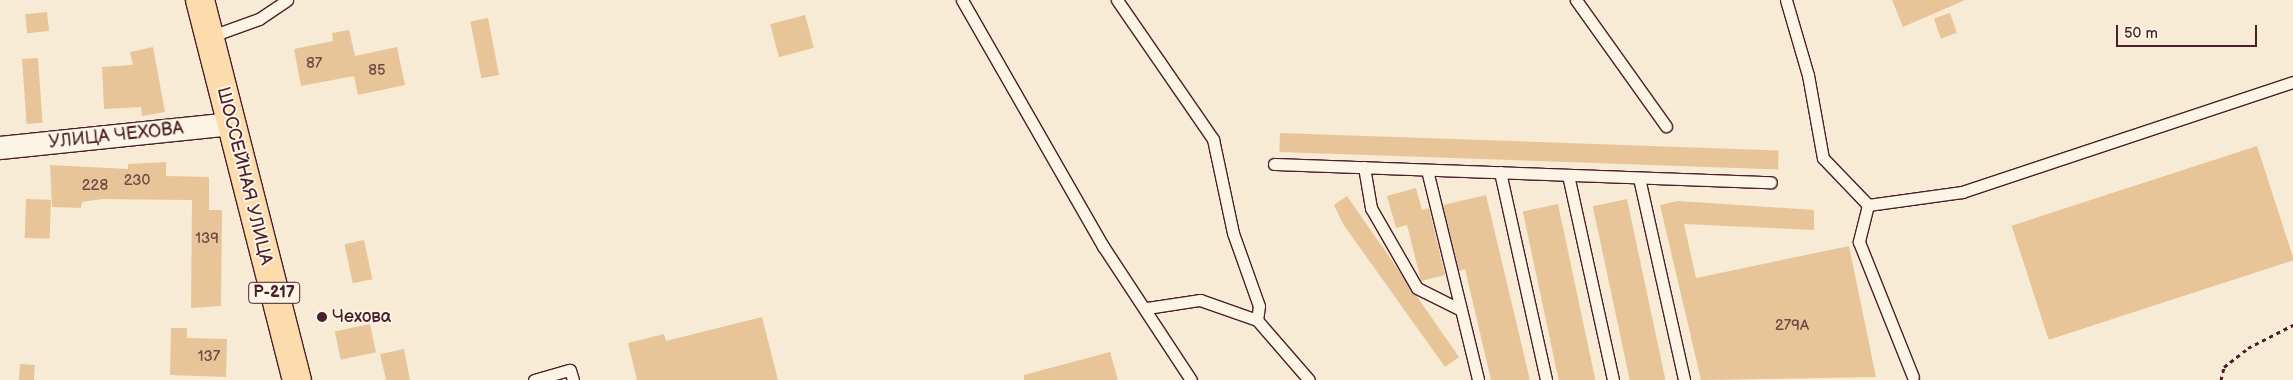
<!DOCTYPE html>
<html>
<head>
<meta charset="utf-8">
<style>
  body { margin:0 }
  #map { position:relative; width:2293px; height:380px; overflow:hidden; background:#f8ebd6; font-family:"Balsamiq Sans",sans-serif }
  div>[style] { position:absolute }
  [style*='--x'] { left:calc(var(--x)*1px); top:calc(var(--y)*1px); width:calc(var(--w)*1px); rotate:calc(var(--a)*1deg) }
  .building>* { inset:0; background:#e7c599; transform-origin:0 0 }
  .path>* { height:3px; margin-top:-1.5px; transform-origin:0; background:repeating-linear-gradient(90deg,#4a1f2b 0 4px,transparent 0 8px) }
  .roads { filter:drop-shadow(1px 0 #4a1f2b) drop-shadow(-1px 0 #4a1f2b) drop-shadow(0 1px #4a1f2b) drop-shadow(0 -1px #4a1f2b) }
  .lane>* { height:11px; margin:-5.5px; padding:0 5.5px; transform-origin:5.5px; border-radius:5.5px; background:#fcf5e5 }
  .street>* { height:22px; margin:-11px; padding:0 11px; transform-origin:11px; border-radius:11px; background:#fcf5e5 }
  .highway>* { height:28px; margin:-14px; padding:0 14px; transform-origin:14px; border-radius:14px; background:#fcdcac }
  .dots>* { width:14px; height:14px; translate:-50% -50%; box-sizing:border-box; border:2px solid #fcf5e5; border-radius:50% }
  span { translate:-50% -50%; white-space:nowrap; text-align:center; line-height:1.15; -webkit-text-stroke:4px #fcf5e5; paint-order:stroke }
  .number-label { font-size:15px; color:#714846 }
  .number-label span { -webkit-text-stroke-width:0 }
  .shield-label span { padding:1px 4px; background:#fcf5e5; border:1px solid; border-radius:4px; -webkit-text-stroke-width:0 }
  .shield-label { font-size:16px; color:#4a1f2b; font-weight:700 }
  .street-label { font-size:18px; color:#4a1f2b }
  .poi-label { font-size:18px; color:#4a1f2b }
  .left { translate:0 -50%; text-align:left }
  .scale { position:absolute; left:2116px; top:25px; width:141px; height:22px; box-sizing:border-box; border:2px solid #4a1f2b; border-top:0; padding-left:6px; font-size:15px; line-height:18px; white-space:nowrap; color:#4a1f2b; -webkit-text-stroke:4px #fcf5e5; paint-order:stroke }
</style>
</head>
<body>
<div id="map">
  <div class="building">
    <div style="clip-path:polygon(1892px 0,1965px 0,1903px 27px)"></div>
    <div style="left:47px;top:12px;width:19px;height:22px;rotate:84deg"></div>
    <div style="left:1950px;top:13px;width:21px;height:17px;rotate:71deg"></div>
    <div style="left:805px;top:15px;width:34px;height:36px;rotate:75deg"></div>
    <div style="left:488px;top:18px;width:58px;height:18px;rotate:79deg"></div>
    <div style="clip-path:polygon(349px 30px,355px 56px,397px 47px,405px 85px,358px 95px,354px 76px,301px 86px,294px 49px,333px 41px,332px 33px)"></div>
    <div style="clip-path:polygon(153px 47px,165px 112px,142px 116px,141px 107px,104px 109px,102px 67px,133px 65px,130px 52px)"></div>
    <div style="left:38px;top:58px;width:65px;height:16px;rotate:86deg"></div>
    <div style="left:1280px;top:133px;width:499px;height:19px;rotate:2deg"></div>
    <div style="left:2257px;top:146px;width:120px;height:258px;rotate:72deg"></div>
    <div style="clip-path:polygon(166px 162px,166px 176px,209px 177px,209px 210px,222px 210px,221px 306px,191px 308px,192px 200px,102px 199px,82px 202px,81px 208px,52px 207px,50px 165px,128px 169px,128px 164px)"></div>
    <div style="clip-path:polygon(1416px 188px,1422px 210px,1429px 208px,1445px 275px,1421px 281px,1407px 225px,1396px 228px,1387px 196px)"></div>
    <div style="clip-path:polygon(1486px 195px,1530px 380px,1491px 380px,1465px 269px,1459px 271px,1443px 205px)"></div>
    <div style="clip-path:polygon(1347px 196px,1459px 357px,1445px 367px,1343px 224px,1334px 205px)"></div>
    <div style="left:26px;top:199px;width:25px;height:39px;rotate:2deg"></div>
    <div style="left:1627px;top:199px;width:185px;height:35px;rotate:78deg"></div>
    <div style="clip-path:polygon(1678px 201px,1814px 210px,1814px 230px,1684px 224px,1696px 278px,1849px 246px,1876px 377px,1701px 380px,1660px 205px)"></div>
    <div style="left:1558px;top:204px;width:180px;height:36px;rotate:78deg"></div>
    <div style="left:364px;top:240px;width:40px;height:20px;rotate:78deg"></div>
    <div style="clip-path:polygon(762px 317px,778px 380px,637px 380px,628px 343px,664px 334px,666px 341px)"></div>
    <div style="left:370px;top:324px;width:29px;height:36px;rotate:78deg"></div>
    <div style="clip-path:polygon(171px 328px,187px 328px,187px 338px,227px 339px,226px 377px,170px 375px)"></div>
    <div style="clip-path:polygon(404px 349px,410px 380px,386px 380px,380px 354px)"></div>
    <div style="clip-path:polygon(1110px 352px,1118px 380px,1024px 380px,1024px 375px)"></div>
    <div style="left:20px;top:364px;width:15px;height:16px;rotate:4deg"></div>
  </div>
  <div class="path">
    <div style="--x:2221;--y:380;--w:13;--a:-77"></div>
    <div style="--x:2224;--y:367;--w:31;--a:-38"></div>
    <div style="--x:2248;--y:348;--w:51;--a:-27.1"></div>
  </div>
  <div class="roads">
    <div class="lane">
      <div style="--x:962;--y:0;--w:284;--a:60.2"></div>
      <div style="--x:1103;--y:246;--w:160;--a:56.7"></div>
      <div style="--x:1117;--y:0;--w:169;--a:55.4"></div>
      <div style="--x:1213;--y:139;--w:96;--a:78"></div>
      <div style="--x:1233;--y:233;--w:77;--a:70.4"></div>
      <div style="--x:1259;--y:306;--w:14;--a:98"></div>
      <div style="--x:1576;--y:0;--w:155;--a:54.5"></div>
      <div style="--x:1786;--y:0;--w:78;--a:73.7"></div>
      <div style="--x:1808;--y:75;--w:84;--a:79.8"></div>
      <div style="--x:1823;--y:158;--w:65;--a:46.2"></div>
      <div style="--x:1868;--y:205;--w:38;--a:104"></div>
      <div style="--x:1859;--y:242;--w:145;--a:68.2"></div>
      <div style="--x:209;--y:37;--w:53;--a:-19.8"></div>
      <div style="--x:259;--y:19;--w:34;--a:-34"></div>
      <div style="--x:1274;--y:164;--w:497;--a:2.1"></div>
      <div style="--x:1364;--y:167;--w:42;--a:80.3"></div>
      <div style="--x:1371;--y:208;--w:92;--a:60.1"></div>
      <div style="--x:1417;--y:288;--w:49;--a:26.6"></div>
      <div style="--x:1427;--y:170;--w:216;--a:76.3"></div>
      <div style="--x:1500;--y:172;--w:213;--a:77.5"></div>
      <div style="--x:1568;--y:175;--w:210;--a:77.6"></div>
      <div style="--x:1639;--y:178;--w:207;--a:77.4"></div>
      <div style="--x:1868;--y:205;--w:95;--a:-7.9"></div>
      <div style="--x:1962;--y:192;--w:349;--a:-18.4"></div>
      <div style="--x:1147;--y:308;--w:54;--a:-8.6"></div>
      <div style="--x:1200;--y:300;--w:60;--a:19.3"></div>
      <div style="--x:1257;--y:320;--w:79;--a:49.1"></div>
      <div style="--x:534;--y:380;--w:37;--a:-16"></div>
      <div style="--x:570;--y:370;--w:10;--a:73"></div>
    </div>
    <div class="street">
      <div style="--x:0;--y:148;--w:232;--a:-5.9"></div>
    </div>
    <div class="highway">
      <div style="--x:200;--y:0;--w:392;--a:75.7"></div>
    </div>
  </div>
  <div class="dots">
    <div style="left:322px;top:317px;background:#4a1f2b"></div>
  </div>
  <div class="number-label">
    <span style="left:314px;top:64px">87</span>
    <span style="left:377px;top:71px">85</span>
    <span style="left:137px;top:181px">230</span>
    <span style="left:95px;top:186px">228</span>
    <span style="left:207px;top:239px">139</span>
    <span style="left:1792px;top:326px">279А</span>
    <span style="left:209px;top:357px">137</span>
  </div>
  <div class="shield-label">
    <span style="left:274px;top:293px">Р-217</span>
  </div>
  <div class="street-label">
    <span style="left:116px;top:136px;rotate:-6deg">УЛИЦА ЧЕХОВА</span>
    <span style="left:244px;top:176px;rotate:76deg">ШОССЕЙНАЯ УЛИЦА</span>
  </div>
  <div class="poi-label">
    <span class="left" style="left:332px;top:317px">Чехова</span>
  </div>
  <div class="scale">50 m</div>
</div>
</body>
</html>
